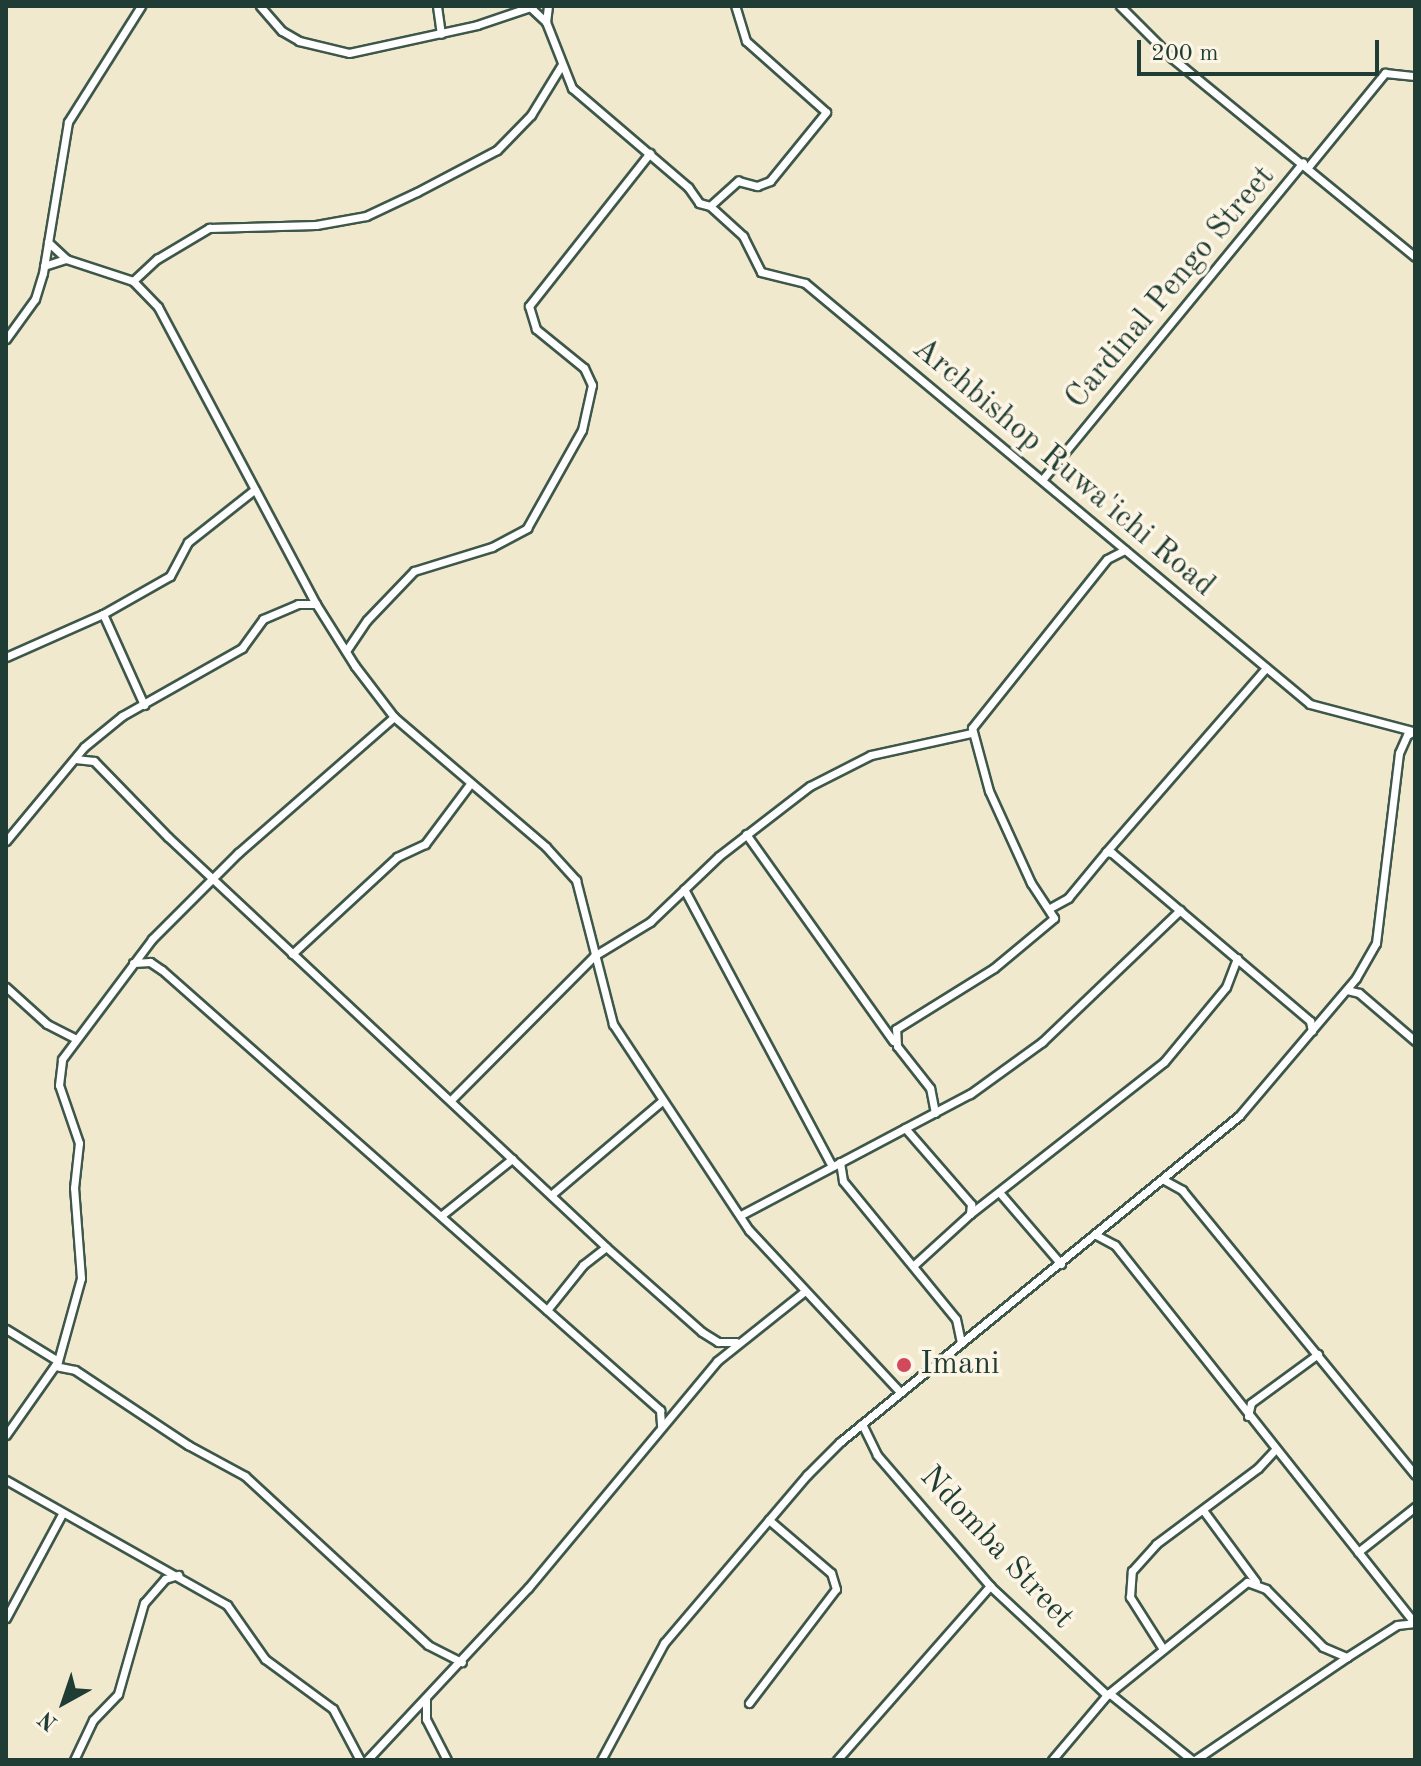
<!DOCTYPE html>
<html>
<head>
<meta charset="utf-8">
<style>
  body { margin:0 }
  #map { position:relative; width:1421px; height:1766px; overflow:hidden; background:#f0e9cd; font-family:"Old Standard TT",serif }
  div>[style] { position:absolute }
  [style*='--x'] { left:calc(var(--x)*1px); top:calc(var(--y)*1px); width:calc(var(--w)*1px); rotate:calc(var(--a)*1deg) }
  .roads { filter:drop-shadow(2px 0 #3e574b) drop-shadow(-2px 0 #3e574b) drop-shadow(0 2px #3e574b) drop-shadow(0 -2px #3e574b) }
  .street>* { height:7px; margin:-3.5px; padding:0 3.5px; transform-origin:3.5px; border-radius:3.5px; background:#fff }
  .dots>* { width:22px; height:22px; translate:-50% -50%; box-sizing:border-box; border:4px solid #fcf5e5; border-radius:50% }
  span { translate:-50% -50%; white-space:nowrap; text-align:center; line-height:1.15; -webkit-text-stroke:7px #fcf5e5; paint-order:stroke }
  .street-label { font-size:32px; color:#1f3d34 }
  .poi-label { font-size:32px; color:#1f3d34 }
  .left { translate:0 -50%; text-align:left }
  .frame { position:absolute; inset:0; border:8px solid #1f3d34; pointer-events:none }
  .north { position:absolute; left:24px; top:1662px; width:80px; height:80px; -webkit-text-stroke:6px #fcf5e5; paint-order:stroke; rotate:220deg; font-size:22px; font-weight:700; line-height:32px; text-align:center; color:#1f3d34 }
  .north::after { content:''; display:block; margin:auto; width:28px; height:36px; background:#1f3d34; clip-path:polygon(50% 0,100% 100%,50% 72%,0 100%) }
  .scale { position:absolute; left:1137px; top:40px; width:242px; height:36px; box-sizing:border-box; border:4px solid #1f3d34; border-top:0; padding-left:10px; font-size:24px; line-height:28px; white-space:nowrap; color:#1f3d34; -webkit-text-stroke:6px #fcf5e5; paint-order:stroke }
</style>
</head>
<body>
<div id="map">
  <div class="roads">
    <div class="street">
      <div style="--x:260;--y:6;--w:33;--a:49"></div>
      <div style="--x:282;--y:31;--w:20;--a:30"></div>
      <div style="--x:299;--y:41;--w:51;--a:13.5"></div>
      <div style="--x:349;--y:53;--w:131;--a:-12.3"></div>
      <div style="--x:477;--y:25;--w:59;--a:-18.7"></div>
      <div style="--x:437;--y:6;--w:28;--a:82"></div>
      <div style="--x:548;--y:6;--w:16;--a:97"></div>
      <div style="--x:546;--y:22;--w:71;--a:68.5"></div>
      <div style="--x:572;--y:88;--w:153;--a:40.5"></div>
      <div style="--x:688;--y:187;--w:19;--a:55"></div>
      <div style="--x:699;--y:203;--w:11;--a:15"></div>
      <div style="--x:710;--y:206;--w:38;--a:-42"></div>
      <div style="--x:738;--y:181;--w:20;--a:15"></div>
      <div style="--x:757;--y:186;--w:14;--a:-21"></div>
      <div style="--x:770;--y:181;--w:89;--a:-50.9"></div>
      <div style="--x:826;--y:112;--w:107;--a:-138.4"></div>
      <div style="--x:746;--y:41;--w:37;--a:-107"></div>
      <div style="--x:1120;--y:6;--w:74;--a:45"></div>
      <div style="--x:1172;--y:58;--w:314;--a:39.3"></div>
      <div style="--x:530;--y:7;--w:22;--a:43"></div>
      <div style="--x:1308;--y:167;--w:122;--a:-50.7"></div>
      <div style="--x:1385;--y:73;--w:30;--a:6"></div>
      <div style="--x:710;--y:206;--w:45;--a:42.3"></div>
      <div style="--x:743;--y:236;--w:40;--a:63.4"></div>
      <div style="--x:761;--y:272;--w:45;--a:14"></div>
      <div style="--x:805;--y:283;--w:657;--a:39.82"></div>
      <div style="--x:1310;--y:704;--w:106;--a:14.8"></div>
      <div style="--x:48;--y:242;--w:25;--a:43"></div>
      <div style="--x:66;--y:259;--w:71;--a:18.2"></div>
      <div style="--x:133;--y:281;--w:36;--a:46"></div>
      <div style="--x:158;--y:307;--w:336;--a:62"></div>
      <div style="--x:316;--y:604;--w:73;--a:57.8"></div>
      <div style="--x:355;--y:666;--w:64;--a:52.6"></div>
      <div style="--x:394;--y:717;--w:200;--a:40.5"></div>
      <div style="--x:546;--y:847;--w:45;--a:47.7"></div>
      <div style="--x:576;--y:880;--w:149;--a:75.6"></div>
      <div style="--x:613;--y:1024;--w:247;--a:56.6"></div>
      <div style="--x:749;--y:1230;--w:221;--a:47"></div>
      <div style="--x:44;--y:266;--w:23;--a:-18"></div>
      <div style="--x:133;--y:281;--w:33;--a:-43"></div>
      <div style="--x:157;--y:259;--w:61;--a:-30.8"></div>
      <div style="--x:209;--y:228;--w:107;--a:-1.6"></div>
      <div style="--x:316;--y:225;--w:51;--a:-10.2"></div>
      <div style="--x:366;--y:216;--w:56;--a:-25.2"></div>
      <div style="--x:417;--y:192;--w:90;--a:-27.7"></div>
      <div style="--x:497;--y:150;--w:49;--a:-45.8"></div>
      <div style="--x:531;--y:115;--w:57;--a:-58.5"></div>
      <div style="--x:6;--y:339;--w:49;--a:-54.1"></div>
      <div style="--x:35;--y:299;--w:27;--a:-73"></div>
      <div style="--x:43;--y:273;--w:153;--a:-80.6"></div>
      <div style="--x:68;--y:122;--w:137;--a:-57.8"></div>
      <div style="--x:1042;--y:480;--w:411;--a:-50.6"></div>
      <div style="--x:103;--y:614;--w:100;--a:65.7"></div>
      <div style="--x:346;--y:651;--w:37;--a:-56"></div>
      <div style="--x:367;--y:620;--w:68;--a:-46.2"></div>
      <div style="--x:414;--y:571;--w:82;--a:-17.1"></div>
      <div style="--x:492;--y:547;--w:40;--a:-28"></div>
      <div style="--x:527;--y:528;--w:112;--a:-60.7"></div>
      <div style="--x:582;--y:430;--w:46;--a:-77.5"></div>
      <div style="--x:592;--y:385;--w:19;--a:-115"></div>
      <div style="--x:584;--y:368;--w:62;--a:-140.9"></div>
      <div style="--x:536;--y:329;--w:24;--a:-107"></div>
      <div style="--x:529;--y:306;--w:195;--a:-51.7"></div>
      <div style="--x:6;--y:657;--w:106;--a:-23.9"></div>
      <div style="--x:103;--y:614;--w:77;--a:-29.6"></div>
      <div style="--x:170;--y:576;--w:38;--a:-62"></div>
      <div style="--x:188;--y:542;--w:85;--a:-38.3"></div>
      <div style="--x:75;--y:759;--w:19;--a:6"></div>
      <div style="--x:94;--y:761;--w:106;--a:45.8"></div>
      <div style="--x:168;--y:837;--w:600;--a:43.11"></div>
      <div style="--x:606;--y:1247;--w:128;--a:41.5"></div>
      <div style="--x:702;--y:1332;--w:19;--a:32"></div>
      <div style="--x:718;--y:1342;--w:18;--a:0"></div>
      <div style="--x:746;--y:834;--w:254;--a:54.6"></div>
      <div style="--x:6;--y:841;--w:122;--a:-50.3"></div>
      <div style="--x:84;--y:747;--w:49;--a:-39.2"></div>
      <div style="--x:122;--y:716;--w:138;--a:-29.5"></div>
      <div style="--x:242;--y:648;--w:36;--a:-54"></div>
      <div style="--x:263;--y:619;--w:38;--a:-23"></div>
      <div style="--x:298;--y:604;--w:18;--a:0"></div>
      <div style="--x:1106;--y:852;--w:244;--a:-49"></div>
      <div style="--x:684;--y:889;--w:314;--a:61.9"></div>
      <div style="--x:1050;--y:908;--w:21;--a:-29"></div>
      <div style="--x:1068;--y:898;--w:60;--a:-50.4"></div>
      <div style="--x:1106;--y:852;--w:6;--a:9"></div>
      <div style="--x:1112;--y:853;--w:260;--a:40.3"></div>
      <div style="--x:1310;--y:1021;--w:10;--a:79"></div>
      <div style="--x:292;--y:954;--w:143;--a:-42.7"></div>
      <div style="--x:397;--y:857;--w:31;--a:-25"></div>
      <div style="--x:425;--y:844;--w:75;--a:-53.1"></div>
      <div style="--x:133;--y:963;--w:17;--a:-3"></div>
      <div style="--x:150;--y:962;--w:14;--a:34"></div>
      <div style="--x:162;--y:970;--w:665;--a:41.46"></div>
      <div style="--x:660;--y:1410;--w:16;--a:86"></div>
      <div style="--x:6;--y:987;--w:55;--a:42.1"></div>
      <div style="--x:47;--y:1024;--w:31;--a:27"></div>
      <div style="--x:1347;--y:990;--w:12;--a:14"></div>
      <div style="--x:1359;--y:993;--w:74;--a:40.6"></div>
      <div style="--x:451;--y:1100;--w:203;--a:-45.2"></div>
      <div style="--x:594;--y:956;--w:66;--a:-31.3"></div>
      <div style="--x:650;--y:922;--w:95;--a:-43.7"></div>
      <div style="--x:719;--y:856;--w:115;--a:-37.6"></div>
      <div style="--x:810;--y:786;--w:68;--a:-26.9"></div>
      <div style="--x:871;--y:755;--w:102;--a:-12.4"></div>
      <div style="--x:935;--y:1113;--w:25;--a:-101"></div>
      <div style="--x:930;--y:1088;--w:53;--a:-128.2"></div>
      <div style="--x:897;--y:1046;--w:17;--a:-93"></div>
      <div style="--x:896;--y:1029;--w:115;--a:-31.9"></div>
      <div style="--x:994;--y:968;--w:78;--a:-39.8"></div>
      <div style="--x:1054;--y:918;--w:42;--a:-123.3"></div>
      <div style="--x:1031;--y:883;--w:101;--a:-114.5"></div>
      <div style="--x:989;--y:791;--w:65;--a:-105.1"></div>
      <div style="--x:972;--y:728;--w:216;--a:-51.4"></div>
      <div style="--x:1107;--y:559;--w:20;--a:-27"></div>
      <div style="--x:905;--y:1128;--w:101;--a:49"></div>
      <div style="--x:971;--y:1204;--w:10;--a:96"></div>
      <div style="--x:970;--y:1214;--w:74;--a:137.7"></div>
      <div style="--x:840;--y:1162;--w:19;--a:81"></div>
      <div style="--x:843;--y:1181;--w:178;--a:50.7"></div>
      <div style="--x:956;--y:1319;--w:24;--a:78"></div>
      <div style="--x:1164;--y:1180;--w:21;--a:29"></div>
      <div style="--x:1182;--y:1190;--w:368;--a:50.7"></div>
      <div style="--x:999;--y:1192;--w:95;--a:49.3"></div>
      <div style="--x:551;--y:1195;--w:145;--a:-40.3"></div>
      <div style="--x:970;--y:1214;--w:246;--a:-38.1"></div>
      <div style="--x:1164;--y:1062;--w:97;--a:-50.4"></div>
      <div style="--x:1226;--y:987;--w:31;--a:-69"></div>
      <div style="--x:442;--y:1215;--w:90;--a:-38.7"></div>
      <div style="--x:741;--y:1215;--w:259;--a:-27.9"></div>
      <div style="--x:970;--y:1094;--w:89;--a:-35.8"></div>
      <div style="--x:1042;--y:1042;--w:191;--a:-43.7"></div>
      <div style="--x:1096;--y:1235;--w:21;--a:28"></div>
      <div style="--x:1115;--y:1245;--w:481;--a:51.6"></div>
      <div style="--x:547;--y:1310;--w:58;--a:-51.3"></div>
      <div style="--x:583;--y:1265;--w:29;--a:-38"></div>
      <div style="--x:6;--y:1329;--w:61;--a:31.6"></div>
      <div style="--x:55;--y:1366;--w:20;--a:11"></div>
      <div style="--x:75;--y:1370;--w:136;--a:33.6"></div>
      <div style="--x:188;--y:1445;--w:65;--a:28.5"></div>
      <div style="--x:245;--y:1476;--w:249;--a:42.7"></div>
      <div style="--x:428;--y:1645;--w:38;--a:27"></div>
      <div style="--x:1248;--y:1416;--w:13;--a:-77"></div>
      <div style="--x:1251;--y:1403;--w:83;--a:-36.2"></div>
      <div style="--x:862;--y:1424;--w:34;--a:64"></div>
      <div style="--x:877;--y:1455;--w:173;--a:49.2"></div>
      <div style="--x:990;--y:1586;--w:160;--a:43"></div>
      <div style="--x:6;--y:1435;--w:90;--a:-54.9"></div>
      <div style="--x:58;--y:1361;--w:86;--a:-74.5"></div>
      <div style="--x:81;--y:1278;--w:90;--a:-94.4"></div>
      <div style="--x:74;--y:1188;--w:45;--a:-83.7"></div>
      <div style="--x:79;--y:1143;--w:61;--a:-109"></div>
      <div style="--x:59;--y:1085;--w:26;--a:-83"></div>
      <div style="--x:62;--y:1059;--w:150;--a:-53.1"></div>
      <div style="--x:152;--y:939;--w:122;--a:-45"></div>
      <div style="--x:238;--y:853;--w:207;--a:-41.1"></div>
      <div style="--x:6;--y:1480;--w:254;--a:29.5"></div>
      <div style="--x:227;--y:1605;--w:66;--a:54.9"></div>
      <div style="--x:265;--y:1659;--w:84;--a:36.3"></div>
      <div style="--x:333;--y:1709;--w:58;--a:62.1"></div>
      <div style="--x:1203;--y:1510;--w:89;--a:53.6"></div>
      <div style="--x:1358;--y:1552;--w:73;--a:-38.3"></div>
      <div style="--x:6;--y:1618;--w:118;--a:-61.7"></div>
      <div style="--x:1163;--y:1649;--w:62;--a:-122.4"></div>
      <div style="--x:1130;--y:1597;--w:26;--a:-86"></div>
      <div style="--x:1132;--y:1571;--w:36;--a:-48"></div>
      <div style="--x:1156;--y:1544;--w:127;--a:-36.7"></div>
      <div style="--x:1258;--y:1468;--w:25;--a:-47"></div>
      <div style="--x:1109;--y:1693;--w:107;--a:38.9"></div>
      <div style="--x:426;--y:1699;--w:20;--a:90"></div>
      <div style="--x:426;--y:1719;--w:46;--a:62.9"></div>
      <div style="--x:749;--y:1703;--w:143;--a:-52.7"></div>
      <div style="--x:836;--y:1589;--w:17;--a:-107"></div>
      <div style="--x:831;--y:1573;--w:82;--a:-139.5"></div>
      <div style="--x:74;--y:1760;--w:44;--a:-64.6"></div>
      <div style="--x:93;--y:1720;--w:36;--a:-46"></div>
      <div style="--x:118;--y:1694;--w:95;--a:-74.1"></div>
      <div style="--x:144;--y:1603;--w:32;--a:-49"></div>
      <div style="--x:165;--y:1579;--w:14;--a:-17"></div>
      <div style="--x:367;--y:1760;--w:236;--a:-46.9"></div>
      <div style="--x:528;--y:1588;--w:295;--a:-50.2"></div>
      <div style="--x:717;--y:1361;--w:112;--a:-38.5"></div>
      <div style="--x:601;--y:1760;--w:133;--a:-61.7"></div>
      <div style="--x:664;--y:1643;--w:221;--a:-49.6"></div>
      <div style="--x:807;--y:1475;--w:47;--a:-45"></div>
      <div style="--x:840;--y:1442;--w:515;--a:-39.25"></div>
      <div style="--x:1239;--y:1116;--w:181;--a:-49.7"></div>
      <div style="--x:1356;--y:978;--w:40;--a:-60.3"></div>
      <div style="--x:1376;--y:943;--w:191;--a:-83.1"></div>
      <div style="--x:1399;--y:753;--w:20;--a:-66"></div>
      <div style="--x:1407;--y:735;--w:9;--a:-27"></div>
      <div style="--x:837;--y:1760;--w:232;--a:-48.7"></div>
      <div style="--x:1052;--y:1760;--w:85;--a:-49.8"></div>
      <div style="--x:1107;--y:1695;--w:180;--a:-38.9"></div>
      <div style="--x:1247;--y:1582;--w:20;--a:20"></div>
      <div style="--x:1266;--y:1589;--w:81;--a:45.5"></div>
      <div style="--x:1323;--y:1647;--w:26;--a:23"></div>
      <div style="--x:1347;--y:1657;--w:59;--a:-32.6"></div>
      <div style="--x:1397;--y:1625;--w:18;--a:-6"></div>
      <div style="--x:1195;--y:1760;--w:184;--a:-34.1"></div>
    </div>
  </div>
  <div class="dots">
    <div style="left:904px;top:1365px;background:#d1495b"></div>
  </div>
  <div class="street-label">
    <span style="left:1171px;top:288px;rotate:-50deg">Cardinal Pengo Street</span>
    <span style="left:1063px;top:468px;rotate:40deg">Archbishop Ruwa'ichi Road</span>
    <span style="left:996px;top:1548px;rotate:47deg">Ndomba Street</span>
  </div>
  <div class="poi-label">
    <span class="left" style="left:920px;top:1365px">Imani</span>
  </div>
  <div class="frame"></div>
  <div class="north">N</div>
  <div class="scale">200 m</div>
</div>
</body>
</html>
